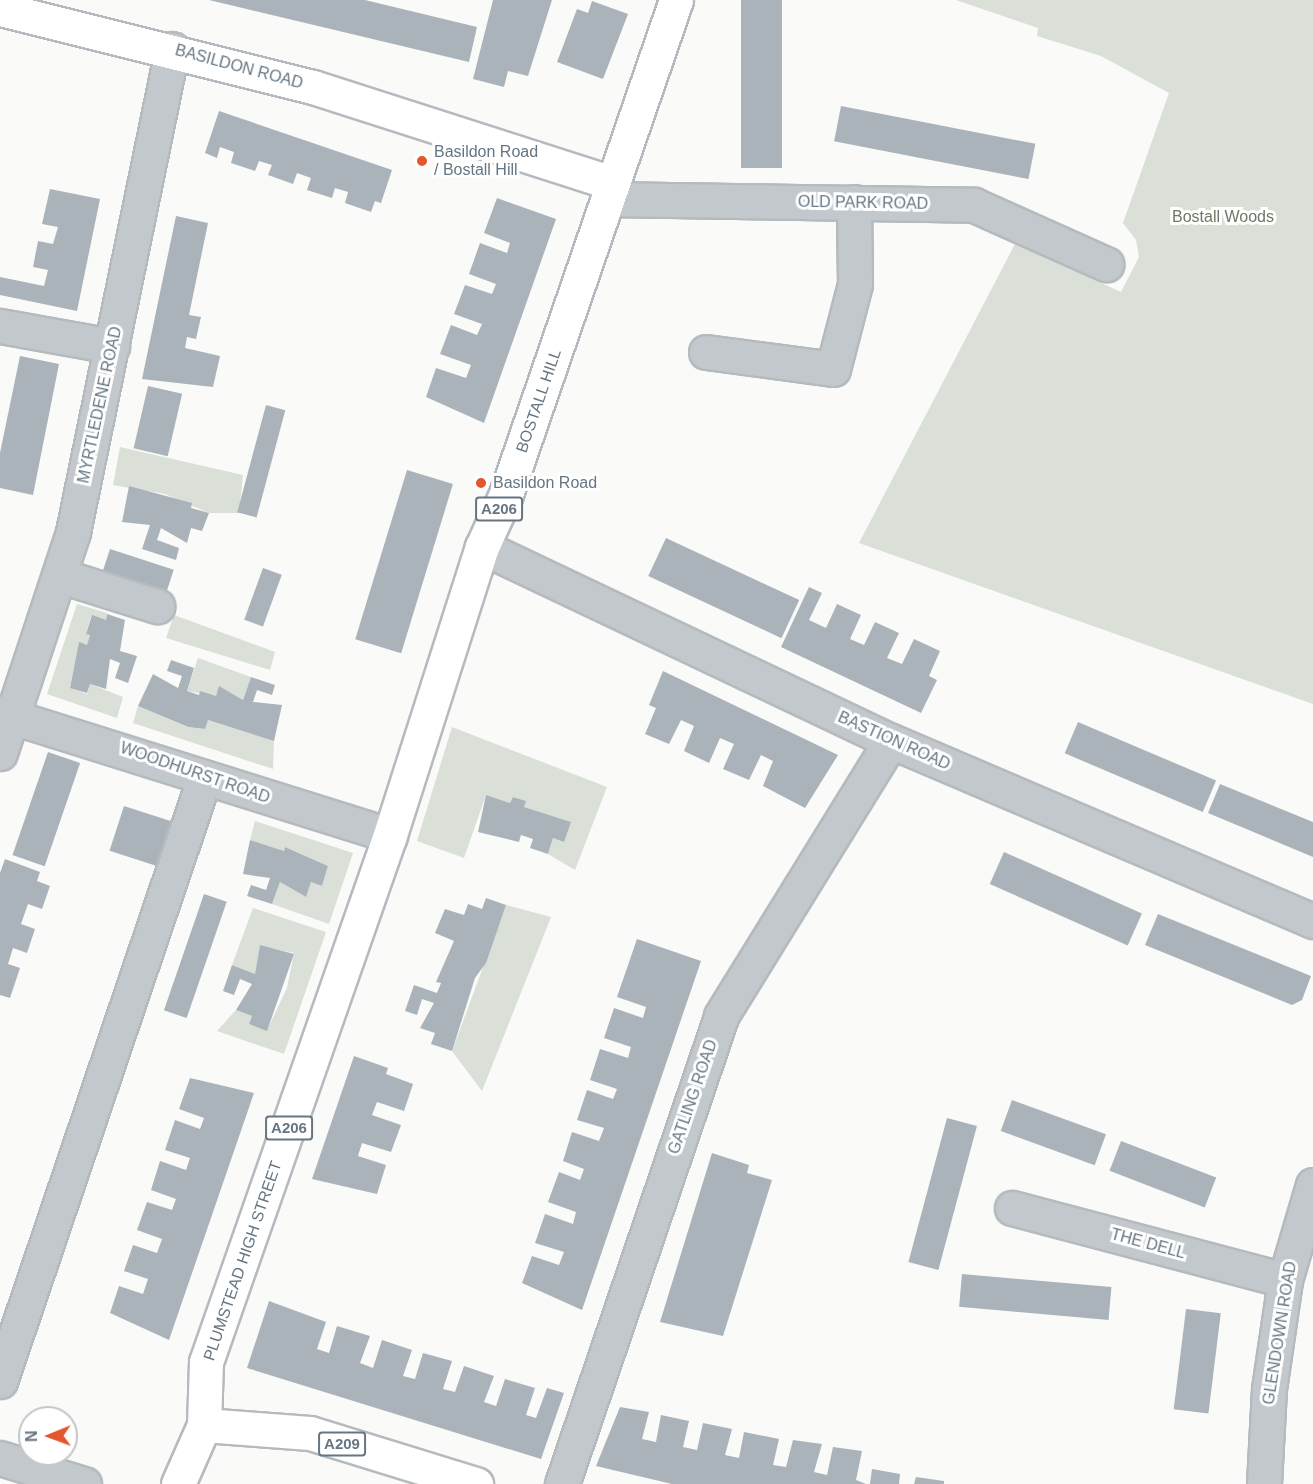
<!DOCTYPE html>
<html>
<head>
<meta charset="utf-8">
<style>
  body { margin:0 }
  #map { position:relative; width:1313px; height:1484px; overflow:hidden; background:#fafaf8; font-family:Helvetica,sans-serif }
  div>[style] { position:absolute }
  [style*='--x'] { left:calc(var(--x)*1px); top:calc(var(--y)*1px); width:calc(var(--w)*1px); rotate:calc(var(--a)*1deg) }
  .green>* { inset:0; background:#dadfd7 }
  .building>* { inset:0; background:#aab3b9; transform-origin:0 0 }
  .roads { filter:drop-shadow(2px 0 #b5babe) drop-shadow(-2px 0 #b5babe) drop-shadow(0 2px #b5babe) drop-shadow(0 -2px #b5babe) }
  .minor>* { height:33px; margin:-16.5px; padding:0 16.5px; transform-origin:16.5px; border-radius:16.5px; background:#c3c8cc }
  .major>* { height:33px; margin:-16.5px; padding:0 16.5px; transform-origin:16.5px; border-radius:16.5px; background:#fff }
  .dots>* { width:16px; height:16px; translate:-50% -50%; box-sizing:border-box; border:3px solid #fff; border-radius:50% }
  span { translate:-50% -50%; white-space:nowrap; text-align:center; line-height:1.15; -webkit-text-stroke:6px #fff; paint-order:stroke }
  .shield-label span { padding:2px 4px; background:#fff; border:2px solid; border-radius:4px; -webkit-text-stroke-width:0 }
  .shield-label { font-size:15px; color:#657683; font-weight:700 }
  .street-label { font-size:16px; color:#657683 }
  .poi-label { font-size:16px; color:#657683 }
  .left { translate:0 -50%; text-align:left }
  .park-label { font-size:16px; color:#687a64 }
  .north { position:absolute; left:18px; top:1406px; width:60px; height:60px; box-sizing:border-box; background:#fff; border:2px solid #c1c8cd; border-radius:50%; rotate:269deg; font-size:16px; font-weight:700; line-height:24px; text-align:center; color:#657683 }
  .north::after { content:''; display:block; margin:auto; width:21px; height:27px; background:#e4572e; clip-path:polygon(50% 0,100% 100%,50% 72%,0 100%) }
</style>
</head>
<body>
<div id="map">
  <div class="green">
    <div style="clip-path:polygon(956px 0,1313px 0,1313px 704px,859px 543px,1015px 244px,1121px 292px,1139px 257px,1136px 240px,1123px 223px,1169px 93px,1101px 56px,1037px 36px,1038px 28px)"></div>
    <div style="clip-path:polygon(120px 447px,243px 475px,239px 513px,209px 513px,165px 494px,113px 485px)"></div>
    <div style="clip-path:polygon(77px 604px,107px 613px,106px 620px,91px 616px,86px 633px,90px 635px,87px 645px,79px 643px,70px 687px,87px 694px,90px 684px,123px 697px,117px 718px,47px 694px)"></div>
    <div style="clip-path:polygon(174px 615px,275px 652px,270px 670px,166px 638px)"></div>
    <div style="clip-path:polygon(198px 658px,251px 677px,243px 700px,220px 687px,216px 696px,187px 691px)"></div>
    <div style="clip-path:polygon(138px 706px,187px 727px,205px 729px,208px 720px,274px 741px,273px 769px,133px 723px)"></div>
    <div style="clip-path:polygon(452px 727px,607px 787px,575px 870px,548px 854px,553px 838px,564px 842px,570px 822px,524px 807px,525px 801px,513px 797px,510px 803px,486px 795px,464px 858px,417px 841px)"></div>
    <div style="clip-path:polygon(255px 821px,353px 853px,329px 924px,272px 904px,280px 882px,306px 897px,311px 882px,322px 886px,328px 866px,285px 847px,284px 851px,250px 840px)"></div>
    <div style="clip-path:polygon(506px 905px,551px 917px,482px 1091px,452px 1051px)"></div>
    <div style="clip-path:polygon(253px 908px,326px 932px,284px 1054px,217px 1031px,236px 1010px,252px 1016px,249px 1024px,267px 1030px,287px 988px,294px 953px,260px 946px,255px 974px,232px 965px)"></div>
  </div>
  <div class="building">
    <div style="clip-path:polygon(209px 0,365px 0,477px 27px,469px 62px)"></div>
    <div style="clip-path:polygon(493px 0,552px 0,528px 76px,508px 71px,504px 87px,473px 79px)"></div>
    <div style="left:741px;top:0;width:41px;height:168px"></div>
    <div style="clip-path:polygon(592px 1px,628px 14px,603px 79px,557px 62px,577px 9px,588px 13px)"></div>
    <div style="left:841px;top:106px;width:198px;height:36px;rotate:11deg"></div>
    <div style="clip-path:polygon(219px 111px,392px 170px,381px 203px,375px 201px,371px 212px,345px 203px,348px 192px,335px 188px,332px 198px,307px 190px,311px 178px,297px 173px,293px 184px,268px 175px,272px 165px,259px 161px,255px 171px,231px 163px,234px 152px,220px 147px,217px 158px,205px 153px)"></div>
    <div style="clip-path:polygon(50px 189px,100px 199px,77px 311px,0 295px,0 277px,44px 286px,48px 270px,33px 267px,38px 241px,53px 244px,58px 227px,42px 224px)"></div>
    <div style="clip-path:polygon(497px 198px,556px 219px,484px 423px,426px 397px,436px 368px,466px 378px,471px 365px,440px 354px,451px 325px,477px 335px,482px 324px,454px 314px,465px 285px,492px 294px,496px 284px,469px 274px,480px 243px,507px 253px,510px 243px,484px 233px)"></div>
    <div style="clip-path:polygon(176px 216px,208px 223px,189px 315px,201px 317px,196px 339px,187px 337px,185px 348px,220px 356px,213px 387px,142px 379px)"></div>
    <div style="clip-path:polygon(20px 356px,59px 364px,33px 495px,0 488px,0 453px)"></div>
    <div style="left:148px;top:386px;width:35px;height:64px;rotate:13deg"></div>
    <div style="left:266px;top:405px;width:20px;height:111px;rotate:15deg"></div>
    <div style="left:407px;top:470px;width:48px;height:177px;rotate:17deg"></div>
    <div style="clip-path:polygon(129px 486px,192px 503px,191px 508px,209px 513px,202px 531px,191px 528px,187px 543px,161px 528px,157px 540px,179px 548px,176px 560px,142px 549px,150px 525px,122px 522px)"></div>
    <div style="left:666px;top:538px;width:147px;height:42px;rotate:25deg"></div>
    <div style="left:110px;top:549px;width:67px;height:24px;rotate:18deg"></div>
    <div style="left:263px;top:568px;width:20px;height:55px;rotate:20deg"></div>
    <div style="clip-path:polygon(809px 587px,822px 593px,809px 620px,826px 628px,837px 604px,861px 615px,850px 639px,864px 645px,875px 622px,899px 633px,887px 658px,902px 664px,914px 639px,940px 651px,929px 676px,937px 680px,921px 713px,781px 647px)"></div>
    <div style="clip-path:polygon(107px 614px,125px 620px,120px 651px,137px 656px,128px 683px,115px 678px,120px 663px,110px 659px,106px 689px,90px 684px,87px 693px,70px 688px,79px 642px,87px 645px,90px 635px,86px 634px,92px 615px,106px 620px)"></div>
    <div style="clip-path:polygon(171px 660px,194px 668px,187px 691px,199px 695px,200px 691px,216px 696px,219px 686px,243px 700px,251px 677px,275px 685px,272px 695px,257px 690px,253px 702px,282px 705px,274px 741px,208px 720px,205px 729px,188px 727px,138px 706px,153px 674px,178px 688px,182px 676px,167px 671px)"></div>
    <div style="clip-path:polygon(663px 671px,838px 755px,805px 808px,763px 786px,773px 761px,761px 755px,749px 780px,723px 769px,734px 744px,720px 738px,709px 763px,684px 751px,694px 726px,681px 720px,669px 744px,645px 734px,656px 708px,649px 705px)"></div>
    <div style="left:1078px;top:722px;width:150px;height:34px;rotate:23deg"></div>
    <div style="left:48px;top:752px;width:34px;height:109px;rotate:19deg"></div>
    <div style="clip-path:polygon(1220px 784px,1313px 822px,1313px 857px,1208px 813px)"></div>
    <div style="clip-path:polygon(486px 795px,510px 803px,513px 797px,526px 801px,524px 807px,571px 822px,564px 842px,553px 838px,548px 854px,530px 848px,533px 839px,521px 835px,519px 842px,478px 832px)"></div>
    <div style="left:124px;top:806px;width:57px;height:47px;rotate:18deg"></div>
    <div style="clip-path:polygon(250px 840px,284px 851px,285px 847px,328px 866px,322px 886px,311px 882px,306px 897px,280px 882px,272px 904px,247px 896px,251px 885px,266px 890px,270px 878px,243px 874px)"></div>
    <div style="left:1004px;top:852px;width:151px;height:35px;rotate:24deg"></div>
    <div style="clip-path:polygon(5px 859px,40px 872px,37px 881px,50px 886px,42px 909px,28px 904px,21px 924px,35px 929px,27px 953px,13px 948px,8px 964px,20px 968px,10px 998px,0 995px,0 873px)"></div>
    <div style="left:204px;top:894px;width:24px;height:123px;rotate:19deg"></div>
    <div style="clip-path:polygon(486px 898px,506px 905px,486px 963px,475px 978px,452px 1051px,431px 1044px,435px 1033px,420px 1028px,434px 1003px,422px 999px,417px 1015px,405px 1011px,414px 985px,437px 993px,441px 983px,436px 982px,454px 941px,435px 933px,445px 909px,464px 915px,468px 904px,482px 909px)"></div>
    <div style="clip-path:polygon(1158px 914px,1311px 976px,1302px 1000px,1292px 1005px,1145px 945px)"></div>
    <div style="clip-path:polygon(637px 939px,701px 961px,582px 1310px,522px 1283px,532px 1256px,559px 1265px,564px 1252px,535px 1243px,545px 1214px,573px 1224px,576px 1212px,548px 1202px,559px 1172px,580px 1180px,584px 1169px,563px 1161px,572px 1132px,599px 1141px,604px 1128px,577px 1120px,587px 1090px,613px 1099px,617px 1089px,590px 1080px,600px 1049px,628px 1058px,631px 1047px,604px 1038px,614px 1008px,643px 1018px,646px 1007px,617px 997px)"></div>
    <div style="clip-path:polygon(260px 945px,294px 954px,267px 1031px,249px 1024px,252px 1016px,236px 1010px,252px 984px,240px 979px,234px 995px,223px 991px,232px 965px,255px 974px)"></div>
    <div style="clip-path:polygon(354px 1056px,388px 1068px,386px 1074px,413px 1084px,404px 1111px,377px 1102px,372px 1115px,401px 1125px,391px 1152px,362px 1143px,358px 1156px,386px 1165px,377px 1194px,312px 1179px)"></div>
    <div style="clip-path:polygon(190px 1078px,254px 1093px,169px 1340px,110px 1313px,119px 1286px,143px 1294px,148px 1279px,124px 1271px,133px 1245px,157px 1253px,162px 1239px,137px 1230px,147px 1202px,172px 1210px,176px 1199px,151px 1190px,160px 1161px,186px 1170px,190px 1158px,165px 1150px,175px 1120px,200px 1129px,204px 1118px,179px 1109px)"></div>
    <div style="left:1012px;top:1100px;width:100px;height:33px;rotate:20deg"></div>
    <div style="left:947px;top:1118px;width:31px;height:149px;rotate:15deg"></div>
    <div style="left:1121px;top:1141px;width:102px;height:32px;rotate:21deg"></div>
    <div style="clip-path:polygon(712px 1153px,749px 1165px,747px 1173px,772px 1180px,723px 1336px,660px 1322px)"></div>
    <div style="left:962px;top:1274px;width:150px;height:33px;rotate:5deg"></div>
    <div style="clip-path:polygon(269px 1301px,326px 1322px,317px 1349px,329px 1353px,337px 1326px,370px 1336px,360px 1363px,373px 1368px,382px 1340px,412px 1350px,403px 1376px,415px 1379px,423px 1353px,452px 1361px,443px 1389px,455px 1392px,464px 1366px,494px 1376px,484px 1402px,496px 1406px,505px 1379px,535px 1388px,526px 1415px,536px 1418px,547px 1388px,564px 1393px,541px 1459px,247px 1368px)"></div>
    <div style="left:1186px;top:1309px;width:35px;height:101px;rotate:7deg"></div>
    <div style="clip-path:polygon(620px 1407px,649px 1412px,642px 1439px,656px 1442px,661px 1415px,689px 1421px,683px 1447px,697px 1450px,703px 1423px,732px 1429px,725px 1455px,739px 1458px,744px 1432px,779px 1439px,773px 1465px,786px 1467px,793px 1440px,822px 1444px,814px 1472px,827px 1475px,833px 1447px,862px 1451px,856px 1480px,866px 1484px,672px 1484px,596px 1466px)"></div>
    <div style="clip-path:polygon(872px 1469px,900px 1474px,899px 1484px,870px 1484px)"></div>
    <div style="clip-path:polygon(916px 1477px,944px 1481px,944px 1484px,914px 1484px)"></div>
  </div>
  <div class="roads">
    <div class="minor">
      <div style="--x:607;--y:199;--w:367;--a:0.9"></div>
      <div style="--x:974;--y:205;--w:145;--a:24.1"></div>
      <div style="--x:0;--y:326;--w:114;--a:10.1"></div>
      <div style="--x:706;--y:352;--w:128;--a:7.6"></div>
      <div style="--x:833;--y:369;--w:88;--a:-75.5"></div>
      <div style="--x:855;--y:284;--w:82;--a:-90.7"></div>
      <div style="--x:482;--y:547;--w:453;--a:25.4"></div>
      <div style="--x:891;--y:741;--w:459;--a:23.1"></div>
      <div style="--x:61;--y:576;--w:101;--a:17.4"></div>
      <div style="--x:0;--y:713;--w:409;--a:17.4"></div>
      <div style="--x:0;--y:753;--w:233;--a:-71.7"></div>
      <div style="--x:73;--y:532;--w:493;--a:-78.4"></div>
      <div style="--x:1012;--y:1208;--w:282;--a:14.8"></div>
      <div style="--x:0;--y:1381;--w:636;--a:-71.28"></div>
      <div style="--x:0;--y:1458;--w:88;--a:17.2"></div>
      <div style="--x:562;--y:1484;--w:494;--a:-71.2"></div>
      <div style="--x:721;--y:1016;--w:323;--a:-58.3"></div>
      <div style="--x:1264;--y:1484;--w:95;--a:-87"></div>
      <div style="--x:1269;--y:1389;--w:110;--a:-81.6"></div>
      <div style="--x:1285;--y:1280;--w:99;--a:-73.6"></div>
    </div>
    <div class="major">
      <div style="--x:0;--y:9;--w:323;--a:14"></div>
      <div style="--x:313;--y:87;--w:314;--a:17.8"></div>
      <div style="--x:204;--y:1425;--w:106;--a:4.3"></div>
      <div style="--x:310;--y:1433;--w:174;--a:17.1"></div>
      <div style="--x:178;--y:1484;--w:64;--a:-66.2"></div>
      <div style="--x:204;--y:1425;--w:63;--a:-88.2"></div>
      <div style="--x:206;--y:1362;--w:555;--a:-70.75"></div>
      <div style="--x:389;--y:838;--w:305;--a:-72.3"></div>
      <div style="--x:482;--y:547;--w:58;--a:-65.6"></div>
      <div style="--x:506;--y:494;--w:522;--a:-71.01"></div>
    </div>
  </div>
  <div class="dots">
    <div style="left:422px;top:161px;background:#e4572e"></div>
    <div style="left:481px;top:483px;background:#e4572e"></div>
  </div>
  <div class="shield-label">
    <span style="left:499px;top:509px">A206</span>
    <span style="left:289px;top:1128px">A206</span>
    <span style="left:342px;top:1444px">A209</span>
  </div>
  <div class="street-label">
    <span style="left:239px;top:67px;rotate:15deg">BASILDON ROAD</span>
    <span style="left:863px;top:203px;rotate:1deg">OLD PARK ROAD</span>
    <span style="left:539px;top:401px;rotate:-71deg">BOSTALL HILL</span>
    <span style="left:100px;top:405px;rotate:-78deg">MYRTLEDENE ROAD</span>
    <span style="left:894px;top:741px;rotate:24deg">BASTION ROAD</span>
    <span style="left:195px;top:773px;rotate:19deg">WOODHURST ROAD</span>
    <span style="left:693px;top:1097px;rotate:-71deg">GATLING ROAD</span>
    <span style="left:1148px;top:1244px;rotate:15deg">THE DELL</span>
    <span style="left:243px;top:1261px;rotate:-71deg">PLUMSTEAD HIGH STREET</span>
    <span style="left:1280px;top:1333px;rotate:-81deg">GLENDOWN ROAD</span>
  </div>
  <div class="poi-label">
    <span class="left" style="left:434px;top:161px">Basildon Road<br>/ Bostall Hill</span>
    <span class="left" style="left:493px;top:483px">Basildon Road</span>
  </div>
  <div class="park-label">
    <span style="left:1223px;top:217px">Bostall Woods</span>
  </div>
  <div class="north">N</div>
</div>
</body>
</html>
